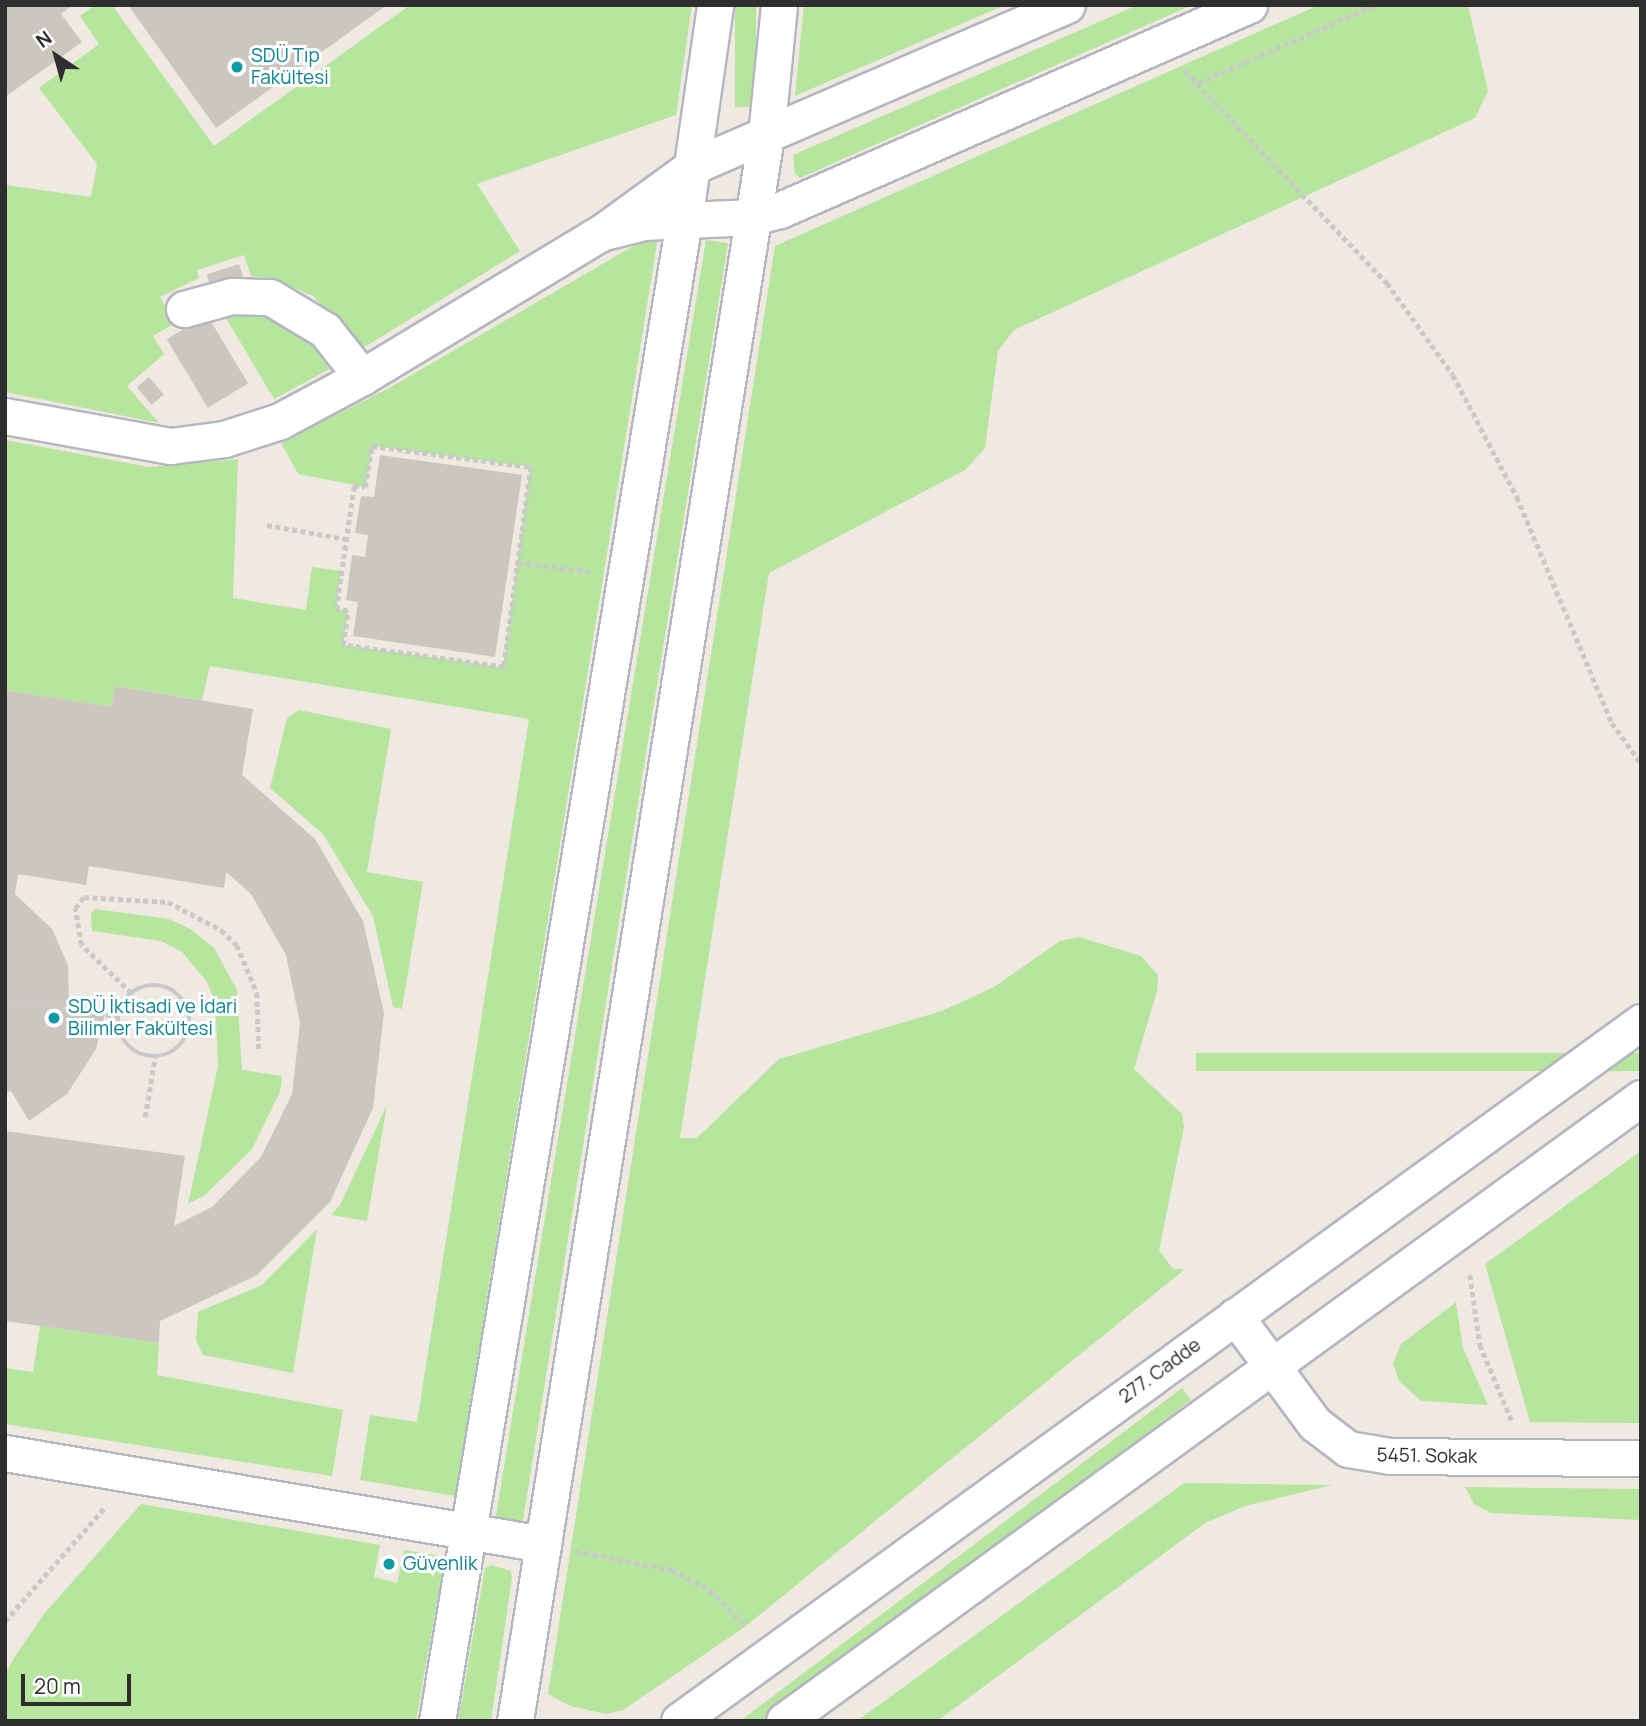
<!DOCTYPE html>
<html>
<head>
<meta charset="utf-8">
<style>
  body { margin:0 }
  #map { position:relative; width:1646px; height:1726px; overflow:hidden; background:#efe9e1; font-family:Manrope,sans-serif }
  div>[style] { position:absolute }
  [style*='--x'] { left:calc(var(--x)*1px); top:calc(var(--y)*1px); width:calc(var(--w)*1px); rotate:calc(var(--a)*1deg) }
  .green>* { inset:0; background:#b6e59e; transform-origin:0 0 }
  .building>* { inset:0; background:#cbc7bf; transform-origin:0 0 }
  .path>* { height:4.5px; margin-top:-2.25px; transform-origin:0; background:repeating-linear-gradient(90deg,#c9c9c9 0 5px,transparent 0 8.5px) }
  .path>.ring { margin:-2.25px; padding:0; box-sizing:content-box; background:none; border:4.5px solid #c9c9c9; border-radius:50% }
  .roads { filter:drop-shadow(2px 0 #b4b7c1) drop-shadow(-2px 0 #b4b7c1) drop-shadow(0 2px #b4b7c1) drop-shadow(0 -2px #b4b7c1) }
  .minor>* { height:35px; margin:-17.5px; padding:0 17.5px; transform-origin:17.5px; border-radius:17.5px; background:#fff }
  .dots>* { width:19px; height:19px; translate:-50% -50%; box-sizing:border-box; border:4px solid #fff; border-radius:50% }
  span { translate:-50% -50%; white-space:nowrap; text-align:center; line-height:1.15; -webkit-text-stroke:6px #fff; paint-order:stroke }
  .culture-label { font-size:19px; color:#0d838f }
  .left { translate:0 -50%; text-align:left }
  .street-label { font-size:19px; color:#2e2e2e }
  .frame { position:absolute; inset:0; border:7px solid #2e2e2e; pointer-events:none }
  .north { position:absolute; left:21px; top:21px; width:70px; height:70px; -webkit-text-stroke:5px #fff; paint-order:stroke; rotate:324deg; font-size:19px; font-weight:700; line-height:28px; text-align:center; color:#2e2e2e }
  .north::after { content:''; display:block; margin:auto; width:24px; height:32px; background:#2e2e2e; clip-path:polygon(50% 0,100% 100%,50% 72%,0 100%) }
  .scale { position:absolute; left:21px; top:1674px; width:110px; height:32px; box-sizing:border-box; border:4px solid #2e2e2e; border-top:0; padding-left:9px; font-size:21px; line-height:24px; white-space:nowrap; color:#2e2e2e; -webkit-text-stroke:5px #fff; paint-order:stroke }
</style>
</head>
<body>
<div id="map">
  <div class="green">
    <div style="clip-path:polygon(95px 5px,112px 5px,214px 146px,410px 5px,692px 5px,676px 115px,477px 184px,520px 251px,363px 348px,313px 296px,273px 279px,251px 276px,244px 255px,197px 270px,199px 278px,160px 297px,175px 323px,153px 336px,164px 354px,127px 386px,159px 423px,5px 392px,5px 185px,91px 197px,97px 164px,39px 88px,99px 44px,80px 16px)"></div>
    <div style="left:735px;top:5px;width:21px;height:102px"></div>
    <div style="clip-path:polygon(804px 5px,1005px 5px,795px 96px)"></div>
    <div style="clip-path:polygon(1138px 5px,1192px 5px,800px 178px,795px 174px,793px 155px)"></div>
    <div style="clip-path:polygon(1319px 5px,1468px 5px,1488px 91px,1475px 118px,1014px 330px,998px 351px,985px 448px,965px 470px,769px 573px,680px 1138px,697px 1138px,779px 1059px,942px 1011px,994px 987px,1060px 941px,1079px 937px,1141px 956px,1158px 975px,1157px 991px,1134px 1069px,1182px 1114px,1184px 1127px,1159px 1250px,1173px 1269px,1185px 1269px,746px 1626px,623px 1710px,606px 1714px,570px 1706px,548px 1694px,775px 246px)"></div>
    <div style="clip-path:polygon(659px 231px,455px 1496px,360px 1480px,370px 1415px,417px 1422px,529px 719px,210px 666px,202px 700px,115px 686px,111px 707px,5px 690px,5px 440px,149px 467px,238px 459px,233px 598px,306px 610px,312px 567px,341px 571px,336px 609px,348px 611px,343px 645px,503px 667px,530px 467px,373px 446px,365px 487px,298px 474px,281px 443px,391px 387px)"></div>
    <div style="clip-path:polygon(706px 240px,728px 243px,522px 1526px,501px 1522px,496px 1515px)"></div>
    <div style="clip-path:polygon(258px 309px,304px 332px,335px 366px,274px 399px,223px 313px)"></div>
    <div style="clip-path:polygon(299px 710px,391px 729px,367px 872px,423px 882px,402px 1009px,393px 1007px,373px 916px,323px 834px,270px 788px,287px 718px)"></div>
    <div style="clip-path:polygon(95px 909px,169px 919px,192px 930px,214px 948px,237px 990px,242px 1070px,282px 1076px,280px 1092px,252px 1149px,205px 1195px,188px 1204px,218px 1066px,215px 1001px,207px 982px,182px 952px,161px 941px,92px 931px,91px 914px)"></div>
    <div style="left:1641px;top:1053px;width:18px;height:445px;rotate:90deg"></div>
    <div style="clip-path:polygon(387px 1105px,367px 1221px,331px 1215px,340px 1205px)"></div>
    <div style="clip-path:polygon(1641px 1151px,1641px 1423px,1530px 1422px,1485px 1264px)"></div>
    <div style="clip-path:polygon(317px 1229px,293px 1373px,203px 1355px,196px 1340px,198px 1312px,262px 1285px)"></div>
    <div style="clip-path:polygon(1456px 1302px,1463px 1348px,1488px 1405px,1421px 1401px,1399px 1381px,1393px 1364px,1401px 1344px)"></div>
    <div style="clip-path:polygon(40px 1326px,159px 1343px,157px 1375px,343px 1410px,332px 1476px,5px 1424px,5px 1368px,33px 1372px)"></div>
    <div style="left:1182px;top:1388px;width:15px;height:565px;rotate:53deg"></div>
    <div style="clip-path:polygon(1184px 1483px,1332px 1485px,1245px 1506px,1205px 1523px,937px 1721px,857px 1721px)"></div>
    <div style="clip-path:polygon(1465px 1487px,1641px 1489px,1641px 1520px,1491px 1513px,1474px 1504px)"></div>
    <div style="clip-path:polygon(141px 1504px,380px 1545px,374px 1577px,397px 1583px,404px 1550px,445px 1557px,416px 1721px,5px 1721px,5px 1674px,14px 1658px,44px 1614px)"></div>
    <div style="clip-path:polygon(492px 1565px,511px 1571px,512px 1578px,491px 1721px,458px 1721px,485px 1568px)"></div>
  </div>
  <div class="building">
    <div style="clip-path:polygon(5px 5px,73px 5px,61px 14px,82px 42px,5px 97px)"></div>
    <div style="clip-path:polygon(128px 5px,387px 5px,216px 128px)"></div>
    <div style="left:239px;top:264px;width:13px;height:34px;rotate:72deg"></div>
    <div style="left:207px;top:315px;width:80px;height:47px;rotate:59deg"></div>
    <div style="left:149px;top:377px;width:23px;height:16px;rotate:50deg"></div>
    <div style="clip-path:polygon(380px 455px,522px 475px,495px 657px,353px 636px,358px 602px,346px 600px,352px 555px,365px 557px,368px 535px,355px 533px,361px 496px,374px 497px)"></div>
    <div style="clip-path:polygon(115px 686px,253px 709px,242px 775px,315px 839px,363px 921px,384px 1013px,373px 1108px,330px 1202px,257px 1275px,160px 1321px,159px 1343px,5px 1321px,5px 1131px,185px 1156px,174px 1226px,212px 1207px,261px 1157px,292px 1094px,300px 1023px,286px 955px,251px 894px,226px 872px,224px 888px,89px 866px,86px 885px,18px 874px,15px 894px,52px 929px,68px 965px,69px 1004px,106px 1010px,96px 1049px,67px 1094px,29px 1121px,11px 1091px,5px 1093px,5px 690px,111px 707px)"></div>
    <div style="left:384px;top:1554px;width:12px;height:18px;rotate:9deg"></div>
  </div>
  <div class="path">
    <div style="--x:1185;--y:71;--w:293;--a:46.4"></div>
    <div style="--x:1387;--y:283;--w:113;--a:54.3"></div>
    <div style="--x:1453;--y:375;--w:138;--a:62.3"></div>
    <div style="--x:1517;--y:497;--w:245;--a:67.2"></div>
    <div style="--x:1612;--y:723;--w:49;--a:54.1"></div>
    <div style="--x:1198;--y:83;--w:193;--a:-23.8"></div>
    <div style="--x:372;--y:446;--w:160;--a:7.5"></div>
    <div style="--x:531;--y:467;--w:202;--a:97.7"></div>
    <div style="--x:504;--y:667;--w:162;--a:-172.2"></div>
    <div style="--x:343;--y:645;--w:34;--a:-82"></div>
    <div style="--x:348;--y:611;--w:12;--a:-171"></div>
    <div style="--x:336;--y:609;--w:125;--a:-81.7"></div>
    <div style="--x:354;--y:485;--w:11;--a:10"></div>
    <div style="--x:365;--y:487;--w:42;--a:-80.3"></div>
    <div style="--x:267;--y:525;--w:80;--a:10"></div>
    <div style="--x:518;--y:562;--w:72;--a:8"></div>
    <div class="ring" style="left:118px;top:985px;width:67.5px;height:67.5px"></div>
    <div style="--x:131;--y:993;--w:69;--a:-136.2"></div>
    <div style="--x:81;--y:945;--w:37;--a:-99"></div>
    <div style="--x:75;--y:908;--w:14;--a:-51"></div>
    <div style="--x:84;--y:897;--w:84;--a:3.4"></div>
    <div style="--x:168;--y:902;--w:60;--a:27.8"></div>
    <div style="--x:221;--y:930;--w:22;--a:43"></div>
    <div style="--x:237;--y:945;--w:52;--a:67.4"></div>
    <div style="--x:257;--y:993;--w:59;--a:88.1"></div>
    <div style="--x:5;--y:1000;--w:114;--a:8.6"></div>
    <div style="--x:145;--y:1117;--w:61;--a:-80.5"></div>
    <div style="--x:1470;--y:1275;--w:71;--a:81.9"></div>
    <div style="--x:1480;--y:1345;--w:82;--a:67.2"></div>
    <div style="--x:576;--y:1551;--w:98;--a:11.2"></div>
    <div style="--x:672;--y:1570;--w:43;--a:27.8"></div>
    <div style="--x:710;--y:1590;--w:51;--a:45"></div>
    <div style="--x:5;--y:1621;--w:153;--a:-48.7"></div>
  </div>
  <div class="roads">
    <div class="minor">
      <div style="--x:608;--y:231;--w:36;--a:-14"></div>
      <div style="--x:643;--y:222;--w:110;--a:-2.6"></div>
      <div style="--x:753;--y:217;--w:28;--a:-15"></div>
      <div style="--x:780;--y:210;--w:512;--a:-23.61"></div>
      <div style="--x:184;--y:309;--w:50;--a:-15.2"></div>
      <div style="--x:232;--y:296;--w:38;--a:2"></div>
      <div style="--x:270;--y:297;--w:64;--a:31"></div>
      <div style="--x:325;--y:330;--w:60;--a:51.8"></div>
      <div style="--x:5;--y:416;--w:168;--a:10.3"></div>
      <div style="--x:170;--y:446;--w:54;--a:-7.4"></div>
      <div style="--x:224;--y:439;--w:59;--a:-17.8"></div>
      <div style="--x:280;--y:421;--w:93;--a:-28.2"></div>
      <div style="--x:362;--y:377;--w:279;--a:-31.1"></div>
      <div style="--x:601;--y:233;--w:114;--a:-36.1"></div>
      <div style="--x:693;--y:166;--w:407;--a:-23.3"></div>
      <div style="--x:1235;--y:1316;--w:134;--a:53.5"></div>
      <div style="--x:1315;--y:1424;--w:41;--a:37.1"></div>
      <div style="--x:1348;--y:1449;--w:43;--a:9.5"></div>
      <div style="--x:1390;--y:1456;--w:251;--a:0.5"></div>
      <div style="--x:5;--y:1453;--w:546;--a:9.6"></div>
      <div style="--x:437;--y:1721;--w:1520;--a:-80.65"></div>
      <div style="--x:684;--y:221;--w:218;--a:-81.8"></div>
      <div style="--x:515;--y:1721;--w:1605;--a:-81"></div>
      <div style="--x:766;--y:136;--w:132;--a:-84.3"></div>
      <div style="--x:679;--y:1721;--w:1189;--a:-36"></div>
      <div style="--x:784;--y:1721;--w:1060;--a:-36.02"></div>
    </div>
  </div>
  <div class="dots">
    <div style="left:237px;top:67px;background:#0f9aa8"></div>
    <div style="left:54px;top:1018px;background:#0f9aa8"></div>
    <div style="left:389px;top:1564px;background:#0f9aa8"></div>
  </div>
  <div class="culture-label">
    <span class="left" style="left:251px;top:67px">SDÜ Tıp<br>Fakültesi</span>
    <span class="left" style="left:68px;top:1018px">SDÜ İktisadi ve İdari<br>Bilimler Fakültesi</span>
    <span class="left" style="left:403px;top:1564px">Güvenlik</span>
  </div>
  <div class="street-label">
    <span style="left:1160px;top:1371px;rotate:-36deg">277. Cadde</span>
    <span style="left:1427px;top:1456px;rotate:1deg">5451. Sokak</span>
  </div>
  <div class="frame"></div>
  <div class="north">N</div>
  <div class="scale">20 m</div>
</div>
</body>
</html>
